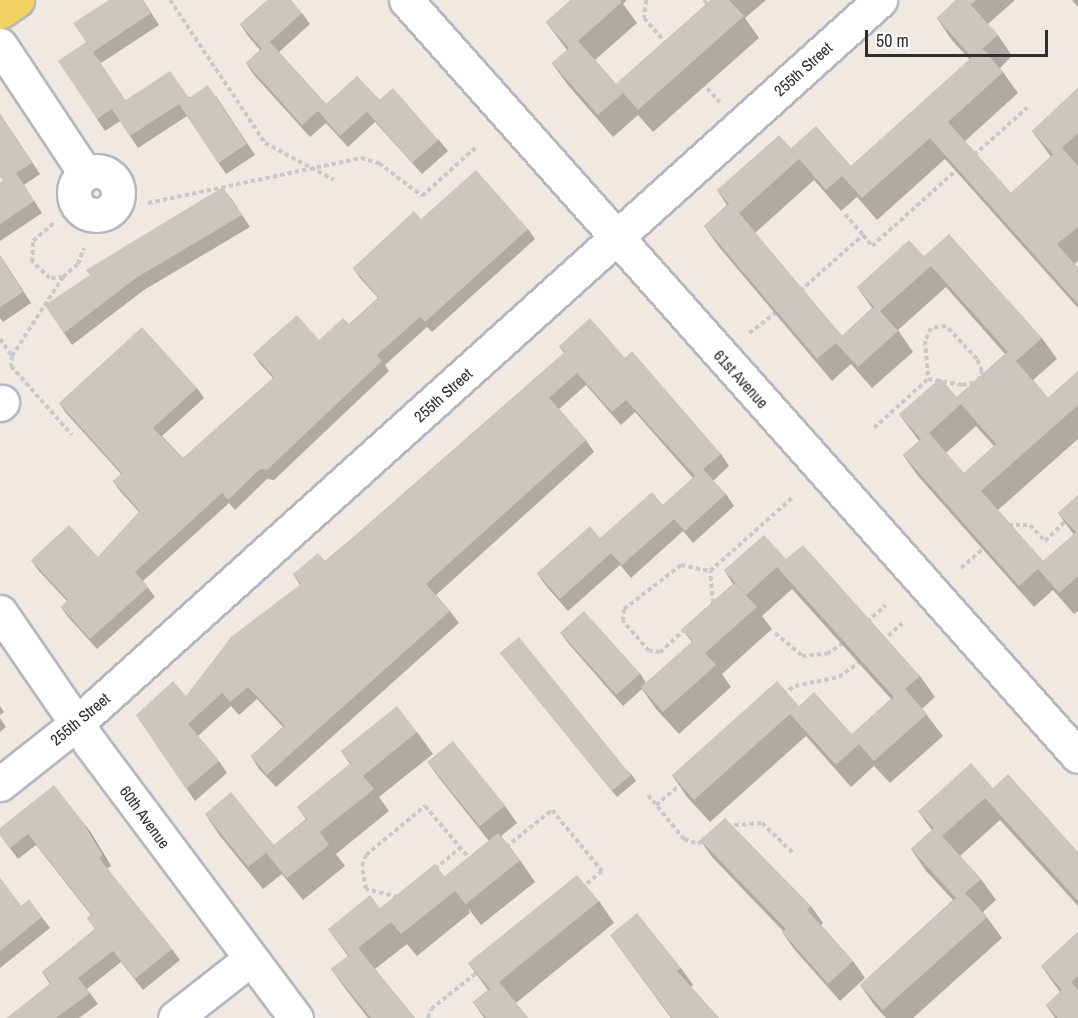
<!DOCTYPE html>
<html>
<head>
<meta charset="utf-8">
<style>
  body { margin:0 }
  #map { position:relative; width:1078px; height:1018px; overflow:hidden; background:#efe9e1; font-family:"Archivo Narrow",sans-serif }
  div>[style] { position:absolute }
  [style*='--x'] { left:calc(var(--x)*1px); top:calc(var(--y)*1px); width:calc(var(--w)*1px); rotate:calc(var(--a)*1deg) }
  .path>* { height:4px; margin-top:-2px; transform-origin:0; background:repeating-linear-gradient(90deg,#c9c9c9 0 4.5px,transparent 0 7.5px) }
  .roads { filter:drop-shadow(2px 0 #b4b7c1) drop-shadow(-2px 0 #b4b7c1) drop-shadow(0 2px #b4b7c1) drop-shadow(0 -2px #b4b7c1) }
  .minor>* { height:33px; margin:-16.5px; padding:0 16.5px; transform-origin:16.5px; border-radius:16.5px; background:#fff }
  .minor>.ring { margin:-16.5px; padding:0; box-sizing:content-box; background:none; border:33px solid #fff; border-radius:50% }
  .major>* { height:33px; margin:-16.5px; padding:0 16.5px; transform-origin:16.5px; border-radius:16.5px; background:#f2d163 }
  .wall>* { inset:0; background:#afaba4 }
  .shaded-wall>* { inset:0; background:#8e8b86 }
  .building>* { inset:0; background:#cbc7bf; transform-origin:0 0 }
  span { translate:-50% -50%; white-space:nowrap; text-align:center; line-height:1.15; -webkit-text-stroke:6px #fff; paint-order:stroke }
  .street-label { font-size:16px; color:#2e2e2e }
  .scale { position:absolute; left:865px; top:30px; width:183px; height:27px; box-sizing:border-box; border:3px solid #2e2e2e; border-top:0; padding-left:8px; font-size:18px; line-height:21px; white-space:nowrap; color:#2e2e2e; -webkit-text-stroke:4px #fff; paint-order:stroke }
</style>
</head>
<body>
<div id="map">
  <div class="path">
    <div style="--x:170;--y:0;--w:172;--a:56.4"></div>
    <div style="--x:265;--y:143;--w:78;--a:28.2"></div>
    <div style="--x:646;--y:0;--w:18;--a:96"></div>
    <div style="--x:644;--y:18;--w:35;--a:49"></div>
    <div style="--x:704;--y:0;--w:9;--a:49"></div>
    <div style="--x:702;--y:83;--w:26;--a:47"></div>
    <div style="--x:974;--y:155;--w:71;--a:-41.6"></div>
    <div style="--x:148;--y:203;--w:218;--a:-11.9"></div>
    <div style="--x:361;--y:158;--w:19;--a:16"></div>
    <div style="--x:379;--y:163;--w:54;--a:37.5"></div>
    <div style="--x:422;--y:196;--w:73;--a:-42.2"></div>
    <div style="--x:845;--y:214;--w:28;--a:49"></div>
    <div style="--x:63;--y:277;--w:20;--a:-41"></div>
    <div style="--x:78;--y:264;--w:17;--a:-69"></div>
    <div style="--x:800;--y:291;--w:84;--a:-41.6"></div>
    <div style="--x:863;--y:235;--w:14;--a:51"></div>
    <div style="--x:872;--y:246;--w:117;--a:-41.9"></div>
    <div style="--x:749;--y:333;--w:35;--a:-37"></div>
    <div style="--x:0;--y:339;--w:21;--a:55"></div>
    <div style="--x:12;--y:356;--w:10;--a:96"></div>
    <div style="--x:11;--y:366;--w:92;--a:48.5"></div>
    <div style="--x:12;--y:356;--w:94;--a:-57.2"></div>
    <div style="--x:63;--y:277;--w:13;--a:176"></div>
    <div style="--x:50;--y:278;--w:24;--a:-138"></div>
    <div style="--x:32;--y:262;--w:21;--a:-87"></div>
    <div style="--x:33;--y:241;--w:29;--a:-41"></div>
    <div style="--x:874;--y:428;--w:73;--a:-42.2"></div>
    <div style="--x:928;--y:379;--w:35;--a:10"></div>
    <div style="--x:962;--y:385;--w:16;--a:-14"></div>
    <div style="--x:978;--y:381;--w:11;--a:-68"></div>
    <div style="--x:982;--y:371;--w:13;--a:-113"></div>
    <div style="--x:977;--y:359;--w:45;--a:-133.2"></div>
    <div style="--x:946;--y:326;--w:15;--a:172"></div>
    <div style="--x:931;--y:328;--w:14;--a:115"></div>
    <div style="--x:925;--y:341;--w:38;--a:85"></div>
    <div style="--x:1008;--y:525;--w:22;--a:0"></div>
    <div style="--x:1030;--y:525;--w:22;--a:47"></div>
    <div style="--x:1045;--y:541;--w:32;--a:-44"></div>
    <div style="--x:961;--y:568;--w:32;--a:-41"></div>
    <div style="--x:713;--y:603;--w:32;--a:-95"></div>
    <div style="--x:710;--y:571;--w:110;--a:-41.7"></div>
    <div style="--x:867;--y:622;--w:25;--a:-42"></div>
    <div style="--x:685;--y:629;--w:34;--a:137"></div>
    <div style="--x:660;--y:652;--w:11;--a:-175"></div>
    <div style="--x:649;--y:651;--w:40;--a:-131"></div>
    <div style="--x:623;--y:621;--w:12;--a:-85"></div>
    <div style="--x:624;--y:609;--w:72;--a:-37.7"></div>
    <div style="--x:681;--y:565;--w:30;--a:12"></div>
    <div style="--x:775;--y:633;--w:35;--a:40"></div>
    <div style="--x:802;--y:656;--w:25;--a:-5"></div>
    <div style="--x:827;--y:654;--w:23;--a:-34"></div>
    <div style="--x:883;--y:641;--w:26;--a:-43"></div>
    <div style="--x:783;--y:694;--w:14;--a:-34"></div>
    <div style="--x:795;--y:686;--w:45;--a:-11.6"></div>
    <div style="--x:839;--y:677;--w:29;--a:-36"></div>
    <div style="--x:648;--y:795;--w:57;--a:50.7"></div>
    <div style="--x:684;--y:839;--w:15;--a:20"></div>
    <div style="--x:698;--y:844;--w:9;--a:-36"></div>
    <div style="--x:656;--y:805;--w:35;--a:-40"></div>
    <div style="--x:727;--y:826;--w:35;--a:-5"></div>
    <div style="--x:762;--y:823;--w:43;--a:44.1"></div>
    <div style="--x:506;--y:847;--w:59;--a:-38.8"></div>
    <div style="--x:552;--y:810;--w:79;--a:50.7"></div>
    <div style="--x:602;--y:871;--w:25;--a:140"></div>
    <div style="--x:435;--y:869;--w:33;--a:-40"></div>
    <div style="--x:398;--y:897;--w:33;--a:-166"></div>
    <div style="--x:366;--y:889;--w:23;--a:-100"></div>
    <div style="--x:362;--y:866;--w:12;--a:-70"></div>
    <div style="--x:366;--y:855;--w:77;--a:-39.7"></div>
    <div style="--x:425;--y:806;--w:70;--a:49.7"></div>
    <div style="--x:428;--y:1018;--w:9;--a:-72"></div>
    <div style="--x:431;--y:1009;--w:61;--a:-38.4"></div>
  </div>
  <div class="roads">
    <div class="minor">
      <div style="--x:406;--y:0;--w:1011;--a:48.37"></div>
      <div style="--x:0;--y:45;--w:154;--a:56.4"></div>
      <div class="ring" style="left:74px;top:171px;width:11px;height:11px"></div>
      <div style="--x:0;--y:404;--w:3;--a:-45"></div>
      <div style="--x:0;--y:612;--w:159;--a:55.5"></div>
      <div style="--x:90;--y:743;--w:344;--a:53.2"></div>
      <div style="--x:0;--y:784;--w:97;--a:-38.3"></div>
      <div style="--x:76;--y:724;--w:1082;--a:-42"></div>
      <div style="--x:175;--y:1018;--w:94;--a:-38.1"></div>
    </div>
    <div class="major">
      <div style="--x:0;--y:12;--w:21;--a:-35"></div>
    </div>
  </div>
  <div class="wall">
    <div style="clip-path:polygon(109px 0,143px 0,159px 25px,101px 63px,97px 58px,125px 100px,216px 96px,255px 155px,226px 174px,187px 116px,138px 148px,120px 121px,105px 131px,97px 119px,86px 42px)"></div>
    <div style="clip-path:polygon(571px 0,627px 0,623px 4px,637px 23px,595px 60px,616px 84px,711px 0,766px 0,745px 18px,759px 38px,653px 132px,638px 115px,613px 137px,567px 84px,552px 63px,567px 50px,546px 22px)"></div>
    <div style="clip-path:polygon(evenodd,956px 0,1015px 0,988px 24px,998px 35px,1012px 56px,1000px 68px,1018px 93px,965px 141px,1011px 193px,1051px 157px,1032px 131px,1078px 88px,1078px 261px,1075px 264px,1078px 268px,1078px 308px,945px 159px,877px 220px,857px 197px,841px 211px,814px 180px,755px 233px,842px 336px,872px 308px,857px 287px,924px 256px,1042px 338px,1057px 359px,1033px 380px,1048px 398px,1078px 371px,1078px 439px,998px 510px,1043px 561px,1074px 535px,1058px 513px,1078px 495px,1078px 611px,1074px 614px,1053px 590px,1034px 607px,918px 476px,903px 455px,919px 441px,899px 414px,957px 397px,1005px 354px,946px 287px,898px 330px,913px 352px,872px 388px,851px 364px,832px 381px,719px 247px,704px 226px,727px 205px,717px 190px,791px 148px,851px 166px,970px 60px,951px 39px,937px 18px,956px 0,976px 426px,994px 446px,964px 473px,946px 453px,976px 426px)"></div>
    <div style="clip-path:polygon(1072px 0,1078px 0,1078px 7px)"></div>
    <div style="clip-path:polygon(302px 13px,310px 24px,279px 52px,326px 104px,380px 100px,439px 140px,448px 151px,422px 174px,375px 122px,348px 147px,326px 123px,310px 137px,254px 75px,246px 63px,260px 50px,248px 36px,240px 24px)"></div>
    <div style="clip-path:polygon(0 114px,40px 174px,24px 185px,42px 213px,0 241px,0 183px,3px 181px)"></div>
    <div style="clip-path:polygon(231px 198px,250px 227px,144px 290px,72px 345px,45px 305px)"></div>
    <div style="clip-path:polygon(421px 219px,528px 229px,535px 239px,432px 332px,427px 327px,385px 365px,389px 371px,274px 480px,267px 479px,235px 510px,229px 503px,143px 581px,155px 597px,97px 649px,68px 617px,61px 607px,67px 601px,38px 570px,31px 560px,98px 557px,139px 512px,120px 491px,113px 481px,121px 474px,66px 413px,59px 403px,197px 388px,204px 398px,162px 436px,183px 458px,273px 378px,260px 364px,253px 354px,319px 340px,349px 324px,378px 298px,360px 278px,353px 268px)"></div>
    <div style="clip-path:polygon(0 255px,31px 303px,3px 322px,0 318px)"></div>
    <div style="clip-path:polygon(559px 346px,625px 358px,721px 454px,729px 466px,713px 481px,726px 494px,734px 506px,693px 543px,683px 531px,631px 578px,620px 565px,568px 611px,546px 586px,537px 573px,600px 538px,663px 505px,693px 478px,635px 412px,621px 425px,586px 385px,559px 409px,586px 440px,594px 452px,436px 595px,450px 611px,459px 623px,276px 787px,259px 769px,251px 756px,283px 727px,257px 699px,239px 715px,231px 706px,198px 736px,219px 761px,227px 773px,195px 801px,136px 715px,186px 696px,300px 585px,293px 574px,325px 561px,357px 534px,564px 353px)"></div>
    <div style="clip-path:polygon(786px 559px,920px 676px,935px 697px,922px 709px,943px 736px,890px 783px,874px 766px,851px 787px,806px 736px,710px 822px,687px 797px,672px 775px,799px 706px,852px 734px,891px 699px,792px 589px,762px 616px,772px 629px,722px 674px,731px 687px,679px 734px,656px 709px,642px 689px,623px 706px,568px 643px,560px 632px,640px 673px,646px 683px,692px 642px,682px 629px,733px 584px,724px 570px)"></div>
    <div style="clip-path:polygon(500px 653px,632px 775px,636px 781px,617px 797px)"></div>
    <div style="clip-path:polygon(0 706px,4px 712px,0 715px)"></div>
    <div style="clip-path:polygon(0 718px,6px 727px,0 732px)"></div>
    <div style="clip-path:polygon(417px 732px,433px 754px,379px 797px,389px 811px,336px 854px,345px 866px,303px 900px,282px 874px,263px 889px,220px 836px,205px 814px,274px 845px,306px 819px,297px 807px,350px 764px,341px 751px)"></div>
    <div style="clip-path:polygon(427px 761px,505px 806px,517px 823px,501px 836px,520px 860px,535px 882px,481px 925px,468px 908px,470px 913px,417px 956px,407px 944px,375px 969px,415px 1018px,368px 1018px,347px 991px,331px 969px,348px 956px,328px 929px,380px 908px,445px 878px,489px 841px,439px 778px)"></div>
    <div style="clip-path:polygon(993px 788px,1078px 852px,1078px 906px,1000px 820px,960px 856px,981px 879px,996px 900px,983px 912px,1002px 938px,913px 1018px,886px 1018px,875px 1006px,860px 985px,953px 900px,926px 871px,911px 849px,932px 830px,918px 811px)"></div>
    <div style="clip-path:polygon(83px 822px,111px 866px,107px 869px,172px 949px,180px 960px,143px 990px,121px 962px,87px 989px,98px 1004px,79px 1018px,7px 1018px,50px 984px,42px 972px,95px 929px,87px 918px,91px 915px,36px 845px,18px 859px,0 835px)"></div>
    <div style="clip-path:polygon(700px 840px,811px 906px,823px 923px,821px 925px,853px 961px,865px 978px,840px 1001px,794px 949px,782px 932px,783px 931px,712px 857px)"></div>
    <div style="clip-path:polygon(0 878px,21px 906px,29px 900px,50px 928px,0 968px)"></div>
    <div style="clip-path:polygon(599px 901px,614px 923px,516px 1003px,528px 1018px,484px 1018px,473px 1002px,488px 990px,468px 963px)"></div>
    <div style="clip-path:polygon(1078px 932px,1078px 1018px,1055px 1018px,1046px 1005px,1060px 992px,1041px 966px)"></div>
    <div style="clip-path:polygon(610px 935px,681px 968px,693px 985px,691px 987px,719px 1018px,671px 1018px)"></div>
  </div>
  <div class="shaded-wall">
    <div style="clip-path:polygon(83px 822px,91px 833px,111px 866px,103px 855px)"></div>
  </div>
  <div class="building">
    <div style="clip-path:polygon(109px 0,142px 0,151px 13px,93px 52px,73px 23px)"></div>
    <div style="clip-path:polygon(267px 0,291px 0,302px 13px,262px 49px,240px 24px)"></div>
    <div style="clip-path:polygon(571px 0,620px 0,622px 2px,578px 41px,616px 84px,711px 0,729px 0,744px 16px,638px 110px,623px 93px,598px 115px,552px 63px,569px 48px,546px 22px)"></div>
    <div style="clip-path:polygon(956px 0,976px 0,971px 5px,998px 35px,972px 58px,937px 18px)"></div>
    <div style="left:86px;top:42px;width:70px;height:34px;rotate:56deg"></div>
    <div style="clip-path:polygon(270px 42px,326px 104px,357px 76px,380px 100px,340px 136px,318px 111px,302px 125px,246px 63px)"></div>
    <div style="clip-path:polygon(evenodd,982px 48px,1003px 72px,948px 122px,1011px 193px,1053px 154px,1032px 131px,1078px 88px,1078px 133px,1062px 148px,1078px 166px,1078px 227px,1057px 244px,1078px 268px,1078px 304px,930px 138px,862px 198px,842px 176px,826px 190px,799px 159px,739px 213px,842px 336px,874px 307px,857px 287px,909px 240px,924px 256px,949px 234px,1042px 338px,1016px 361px,1048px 398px,1078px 371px,1078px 405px,981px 491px,1043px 561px,1076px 532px,1058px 513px,1078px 495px,1078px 576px,1059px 593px,1038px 569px,1019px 586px,903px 455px,921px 439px,899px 414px,940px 378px,957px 397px,1008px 352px,931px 266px,880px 311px,898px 331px,858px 367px,836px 343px,817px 359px,704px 226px,729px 204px,717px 190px,779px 135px,791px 148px,816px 126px,851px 166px,982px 48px,961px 404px,996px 444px,964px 473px,929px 433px,961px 404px)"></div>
    <div style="clip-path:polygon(170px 71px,189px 98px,208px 85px,247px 144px,218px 163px,179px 104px,130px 136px,112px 109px)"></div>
    <div style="left:393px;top:88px;width:69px;height:35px;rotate:49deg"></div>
    <div style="clip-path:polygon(0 115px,32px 163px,16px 173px,34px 201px,0 224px,0 183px,3px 181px,0 177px)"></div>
    <div style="clip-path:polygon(476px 170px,528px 229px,425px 322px,420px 317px,377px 355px,382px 361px,267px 470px,260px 469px,228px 500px,222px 493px,135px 572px,148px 587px,90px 639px,61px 607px,68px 600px,31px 560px,69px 525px,98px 557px,140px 511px,113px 481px,122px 473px,59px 403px,142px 327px,197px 388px,153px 428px,183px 458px,274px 377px,253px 354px,297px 315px,319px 340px,343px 318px,349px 324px,379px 298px,353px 268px,414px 211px,421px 219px)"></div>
    <div style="clip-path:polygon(223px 187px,242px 215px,136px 278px,64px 333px,45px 305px,90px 275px,86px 270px)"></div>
    <div style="clip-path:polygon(0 256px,23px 292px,0 307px)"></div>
    <div style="clip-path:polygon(590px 318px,625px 358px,632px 351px,721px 454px,703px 469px,726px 494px,685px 531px,674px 519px,622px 565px,611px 553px,560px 599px,537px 573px,590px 526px,600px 538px,652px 492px,663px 505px,695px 476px,626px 400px,612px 412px,577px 373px,549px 398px,586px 440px,426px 584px,450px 611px,267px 775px,251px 756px,285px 726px,248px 687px,230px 702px,222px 693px,188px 724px,219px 761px,186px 789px,136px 715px,173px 681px,186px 696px,231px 637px,301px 584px,293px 574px,318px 553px,325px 561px,357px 534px,565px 352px,559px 346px)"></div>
    <div style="clip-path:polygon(764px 535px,786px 559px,803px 545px,920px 676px,905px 689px,927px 714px,874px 761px,859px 744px,836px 765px,790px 714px,694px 800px,672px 775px,777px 681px,799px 706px,814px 692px,852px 734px,894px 697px,777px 567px,746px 595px,724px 570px)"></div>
    <div style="clip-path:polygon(735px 583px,757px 607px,705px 653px,716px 665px,663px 712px,641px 687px,693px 641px,682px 629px)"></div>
    <div style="left:584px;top:611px;width:84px;height:32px;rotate:48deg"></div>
    <div style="left:519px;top:637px;width:178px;height:25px;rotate:51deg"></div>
    <div style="clip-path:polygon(397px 706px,417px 732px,363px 776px,374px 789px,320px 832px,329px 845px,287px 878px,266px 853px,248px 867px,205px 814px,231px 792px,274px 845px,307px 819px,297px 807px,351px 763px,341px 751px)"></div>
    <div style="left:453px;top:741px;width:83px;height:33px;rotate:51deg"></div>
    <div style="clip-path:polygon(971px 763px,993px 788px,1008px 774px,1078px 852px,1078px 901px,985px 798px,942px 836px,981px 879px,965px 893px,987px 917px,883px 1010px,860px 985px,956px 898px,911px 849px,934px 828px,918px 811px)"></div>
    <div style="clip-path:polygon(54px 785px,83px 822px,103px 855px,99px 858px,172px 949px,135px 979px,113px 951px,78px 978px,90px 993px,56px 1018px,7px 1018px,51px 983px,42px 972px,95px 929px,87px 918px,92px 915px,28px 834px,10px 848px,0 835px,0 828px)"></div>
    <div style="clip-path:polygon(725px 818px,811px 906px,807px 910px,853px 961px,828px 984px,782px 932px,786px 929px,700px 840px)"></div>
    <div style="left:498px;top:833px;width:35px;height:70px;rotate:51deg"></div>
    <div style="clip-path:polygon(435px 864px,455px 891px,401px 934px,391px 922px,358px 948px,415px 1018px,371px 1018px,331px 969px,349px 955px,328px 929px,370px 895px,380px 908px)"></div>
    <div style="clip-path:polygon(577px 875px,599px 901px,499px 982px,528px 1018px,486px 1018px,473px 1002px,490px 989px,468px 963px)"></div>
    <div style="clip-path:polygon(0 878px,21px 906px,29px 900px,42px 917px,0 951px)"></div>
    <div style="clip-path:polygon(637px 913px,681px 968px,677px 971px,719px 1018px,672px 1018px,610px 935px)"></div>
    <div style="clip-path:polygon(1078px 932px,1078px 976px,1071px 982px,1078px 990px,1078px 1018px,1058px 1018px,1046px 1005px,1062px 990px,1041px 966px)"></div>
  </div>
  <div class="street-label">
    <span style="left:803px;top:69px;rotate:-42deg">255th Street</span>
    <span style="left:741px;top:379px;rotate:48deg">61st Avenue</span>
    <span style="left:443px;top:395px;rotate:-42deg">255th Street</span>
    <span style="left:80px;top:719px;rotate:-40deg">255th Street</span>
    <span style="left:145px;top:817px;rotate:54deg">60th Avenue</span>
  </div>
  <div class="scale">50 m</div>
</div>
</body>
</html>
